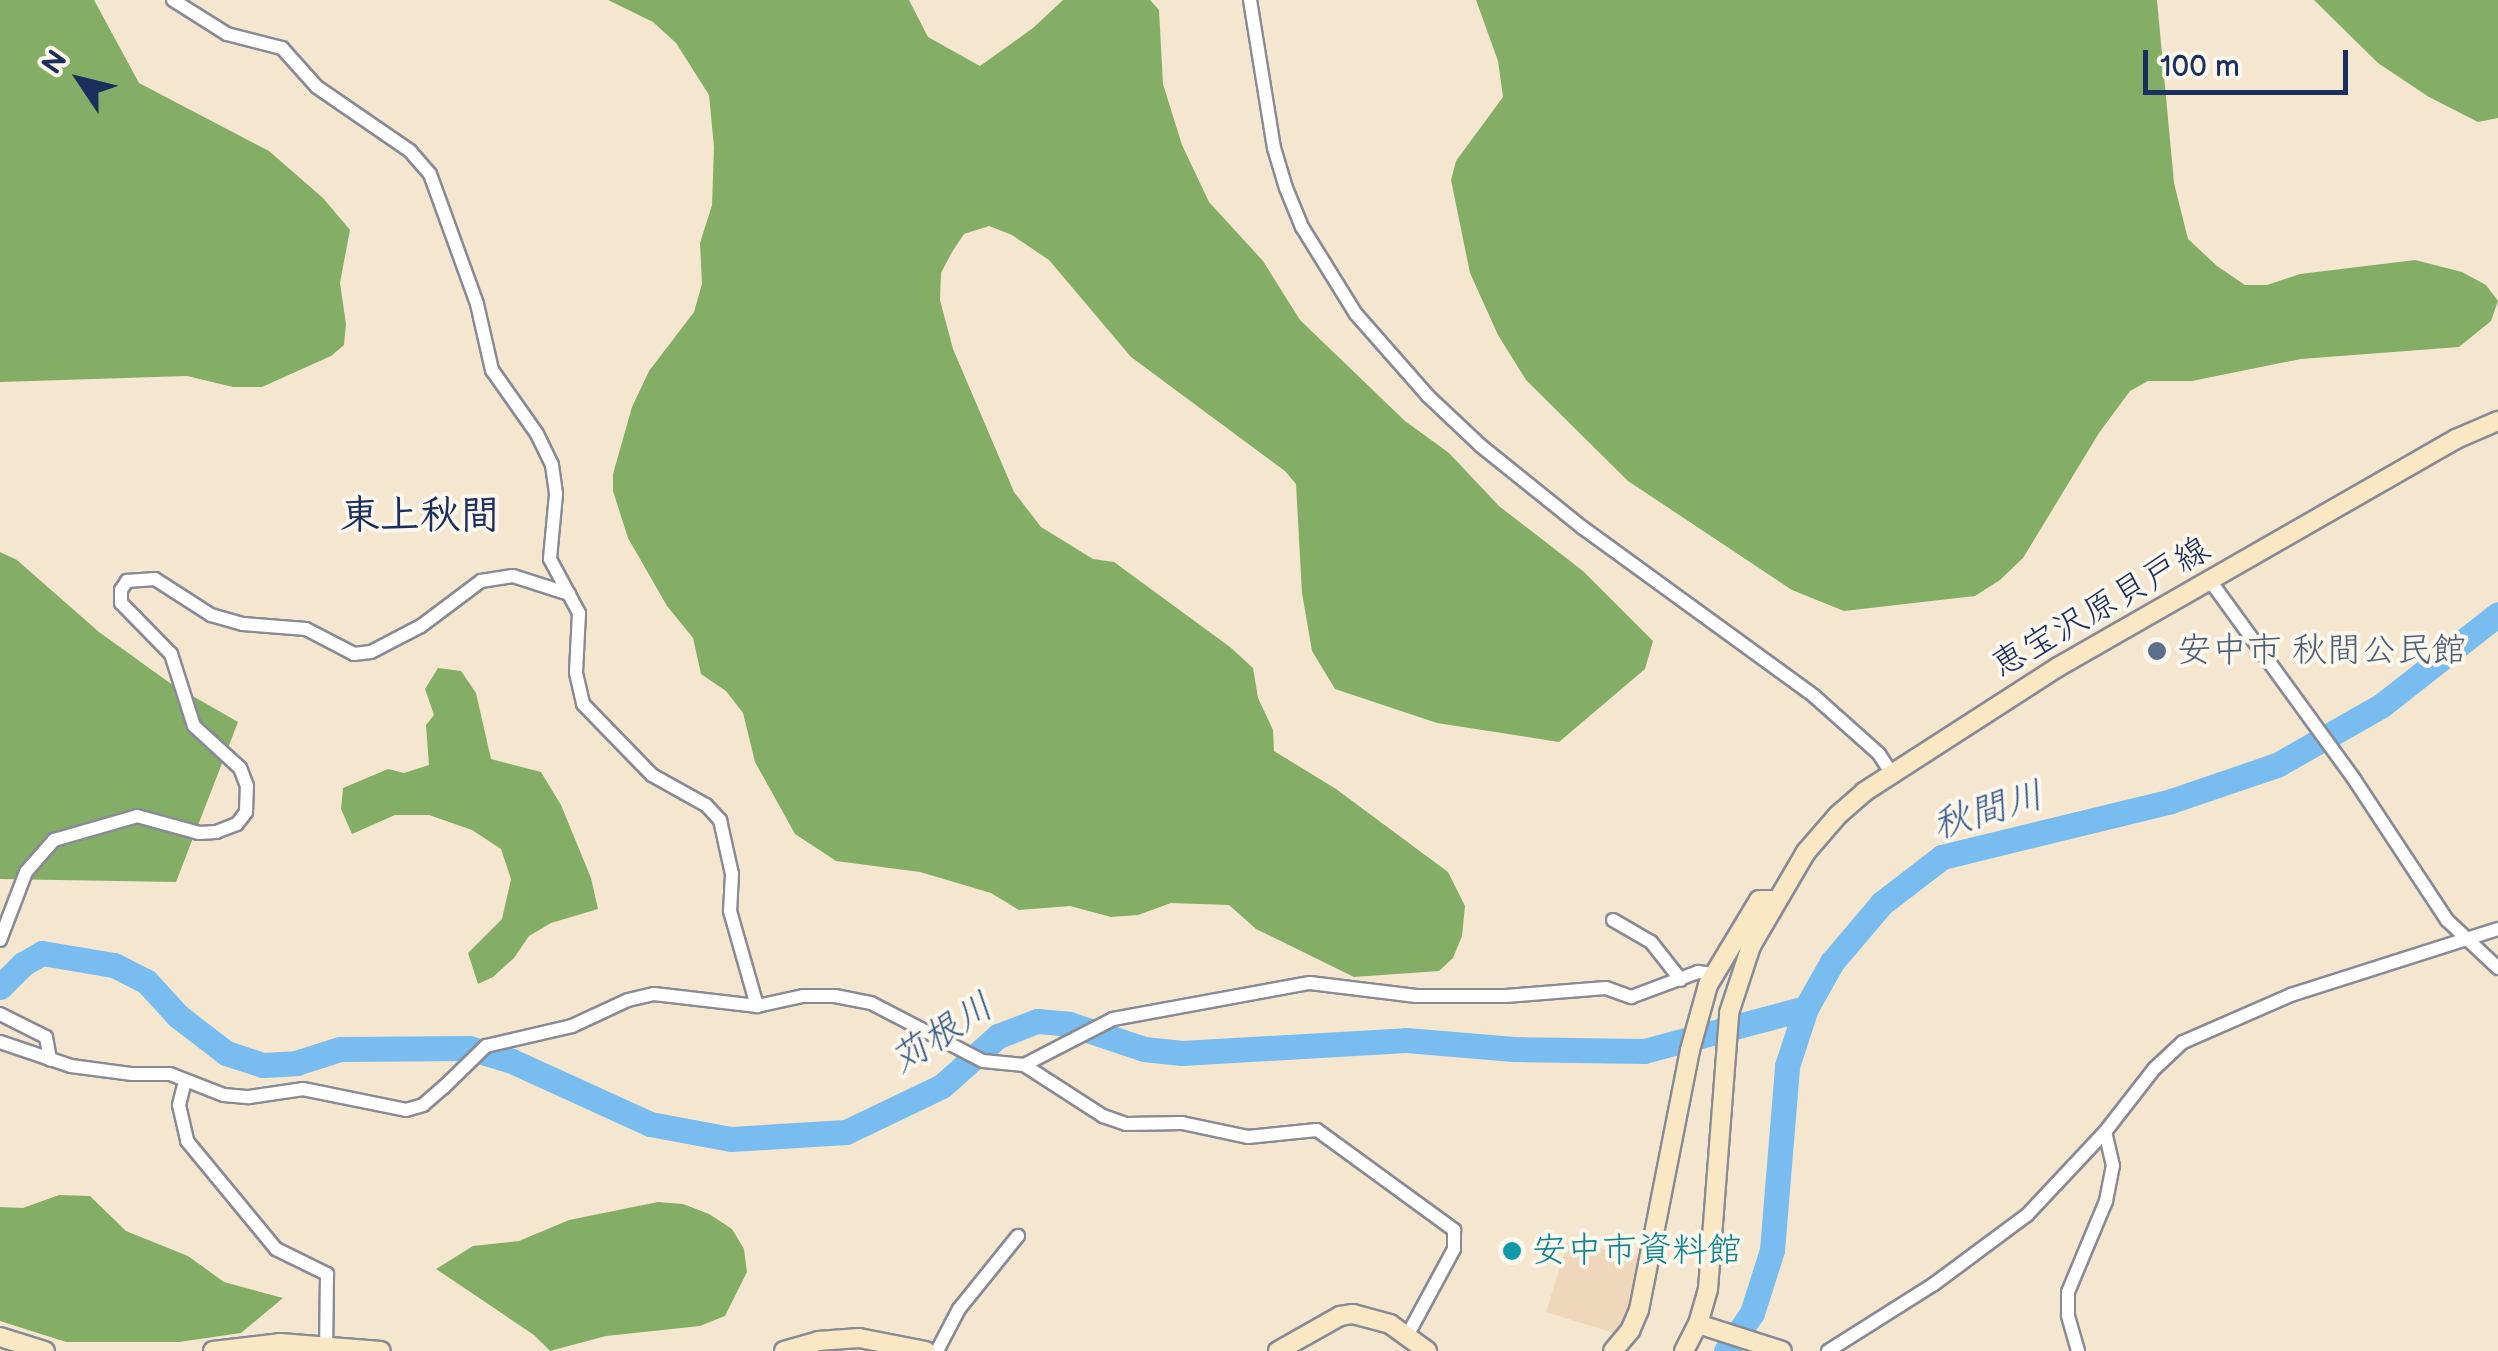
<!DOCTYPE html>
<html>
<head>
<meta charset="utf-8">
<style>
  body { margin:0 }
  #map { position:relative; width:2498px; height:1351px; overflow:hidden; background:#f5e7cf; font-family:"Balsamiq Sans","Klee One",sans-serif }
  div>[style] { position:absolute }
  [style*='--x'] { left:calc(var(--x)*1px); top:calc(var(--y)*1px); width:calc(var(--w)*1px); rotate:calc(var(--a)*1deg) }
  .built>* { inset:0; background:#eed7bb }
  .forest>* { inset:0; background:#84ae66 }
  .river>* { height:25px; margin:-12.5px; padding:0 12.5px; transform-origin:12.5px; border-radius:12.5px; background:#79bcef }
  .roads { filter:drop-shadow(2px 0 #888b96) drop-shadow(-2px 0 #888b96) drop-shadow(0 2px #888b96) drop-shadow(0 -2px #888b96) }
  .street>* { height:12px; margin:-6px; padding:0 6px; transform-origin:6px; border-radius:6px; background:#fff }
  .secondary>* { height:18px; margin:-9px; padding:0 9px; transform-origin:9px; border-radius:9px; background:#fae7c3 }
  .dots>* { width:28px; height:28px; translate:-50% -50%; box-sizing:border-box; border:5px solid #fbf7ec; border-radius:50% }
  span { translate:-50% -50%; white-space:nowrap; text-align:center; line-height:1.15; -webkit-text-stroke:8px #fbf7ec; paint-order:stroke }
  .street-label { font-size:35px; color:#1b2f5e }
  .service-label { font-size:35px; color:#4e5e75 }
  .left { translate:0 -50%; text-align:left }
  .culture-label { font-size:35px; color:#0d838f }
  .water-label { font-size:38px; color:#37598a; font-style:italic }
  .quarter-label { font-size:40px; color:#1b2f5e; font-weight:700 }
  .north { position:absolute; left:30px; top:30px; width:100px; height:100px; -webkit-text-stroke:8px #fbf7ec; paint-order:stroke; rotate:305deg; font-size:28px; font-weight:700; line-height:40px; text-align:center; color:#1b2f5e }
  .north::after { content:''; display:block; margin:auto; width:35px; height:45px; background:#1b2f5e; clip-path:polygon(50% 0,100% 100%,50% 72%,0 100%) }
  .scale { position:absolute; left:2143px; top:50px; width:205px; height:45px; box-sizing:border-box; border:5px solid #1b2f5e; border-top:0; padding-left:12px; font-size:30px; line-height:35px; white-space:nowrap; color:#1b2f5e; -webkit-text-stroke:8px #fbf7ec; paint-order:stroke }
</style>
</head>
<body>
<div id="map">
  <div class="built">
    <div style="clip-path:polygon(1568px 1242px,1643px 1257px,1631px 1315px,1620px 1335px,1546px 1312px)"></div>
  </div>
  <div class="forest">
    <div style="clip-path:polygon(0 0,94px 0,139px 83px,269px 151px,323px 198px,350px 230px,340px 283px,346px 324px,344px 345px,331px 356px,262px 387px,233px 387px,187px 376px,0 382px)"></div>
    <div style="clip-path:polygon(608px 0,909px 0,928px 37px,980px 66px,1033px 28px,1063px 0,1150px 0,1159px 10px,1163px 84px,1182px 145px,1209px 202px,1263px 261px,1300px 320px,1405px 421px,1449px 453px,1499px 506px,1583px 571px,1653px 641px,1645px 669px,1559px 742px,1437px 723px,1335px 689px,1312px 651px,1302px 593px,1296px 484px,1285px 471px,1131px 357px,1049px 260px,1012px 235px,989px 226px,964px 234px,952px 252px,941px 273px,940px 300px,953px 349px,1014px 492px,1041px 527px,1093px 559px,1114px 562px,1230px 647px,1253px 668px,1258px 698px,1273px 730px,1274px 751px,1336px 789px,1448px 872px,1465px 906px,1462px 936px,1453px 958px,1439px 971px,1354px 977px,1256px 929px,1229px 905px,1171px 903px,1138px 915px,1111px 917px,1070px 906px,1019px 910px,991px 893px,920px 872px,836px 861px,795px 834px,755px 762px,743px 713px,726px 691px,701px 674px,693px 638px,667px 606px,628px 538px,613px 491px,613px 474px,632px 407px,649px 371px,694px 312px,702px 284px,700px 243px,712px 205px,714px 147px,709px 95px,676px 43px,653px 22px)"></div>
    <div style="clip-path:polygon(1476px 0,2157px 0,2174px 183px,2188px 239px,2217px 266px,2245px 285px,2267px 285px,2300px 274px,2415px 260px,2462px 272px,2486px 285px,2498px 301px,2491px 321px,2459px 347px,2301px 359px,2192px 381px,2148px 381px,2130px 391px,2099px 433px,2023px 558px,2000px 580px,1975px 596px,1844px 611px,1792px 590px,1628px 481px,1526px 380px,1498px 335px,1470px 273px,1451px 180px,1456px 161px,1503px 97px,1498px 61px)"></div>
    <div style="clip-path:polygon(2314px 0,2498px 0,2498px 118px,2478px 122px,2429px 97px,2378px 63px)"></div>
    <div style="clip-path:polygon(0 552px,17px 560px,99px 632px,170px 683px,238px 722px,176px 882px,0 879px)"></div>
    <div style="clip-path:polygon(438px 668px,461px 671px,476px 693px,491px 759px,541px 772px,561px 805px,591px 878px,598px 909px,551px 923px,529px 936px,514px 958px,493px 977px,478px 984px,468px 953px,502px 919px,511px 879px,501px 849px,472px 830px,429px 815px,395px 815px,352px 834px,341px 809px,343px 788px,388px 769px,404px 773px,429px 765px,426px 725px,434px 715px,425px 689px)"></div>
    <div style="clip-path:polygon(59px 1195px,90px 1196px,126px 1231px,188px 1256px,224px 1282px,283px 1298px,241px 1333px,179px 1342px,66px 1342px,0 1321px,0 1207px,23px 1208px)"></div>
    <div style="clip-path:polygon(658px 1202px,683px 1204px,709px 1214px,732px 1229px,744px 1249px,747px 1272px,725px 1316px,700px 1326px,606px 1336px,550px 1351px,534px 1335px,436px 1269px,473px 1246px,519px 1241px,569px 1220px)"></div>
  </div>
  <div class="river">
    <div style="--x:0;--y:987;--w:33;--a:-45"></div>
    <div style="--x:23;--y:964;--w:22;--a:-30"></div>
    <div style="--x:42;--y:953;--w:73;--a:9.5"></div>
    <div style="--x:114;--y:965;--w:36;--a:27"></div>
    <div style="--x:146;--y:981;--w:47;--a:47.6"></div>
    <div style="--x:178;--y:1016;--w:61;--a:37.6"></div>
    <div style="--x:226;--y:1053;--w:39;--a:18"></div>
    <div style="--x:263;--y:1065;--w:33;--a:-3"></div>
    <div style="--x:296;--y:1063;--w:46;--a:-17.7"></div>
    <div style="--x:340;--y:1049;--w:129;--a:-0.4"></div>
    <div style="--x:469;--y:1048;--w:45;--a:16.8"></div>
    <div style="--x:512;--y:1061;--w:152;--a:24.5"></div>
    <div style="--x:650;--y:1124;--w:82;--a:10.5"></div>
    <div style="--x:731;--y:1139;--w:115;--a:-3.5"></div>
    <div style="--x:846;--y:1132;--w:106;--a:-25.6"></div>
    <div style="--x:942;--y:1086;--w:75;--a:-41.8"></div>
    <div style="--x:998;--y:1036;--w:42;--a:-21"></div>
    <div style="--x:1037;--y:1021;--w:32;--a:5"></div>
    <div style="--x:1069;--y:1024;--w:79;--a:18.4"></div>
    <div style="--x:1144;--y:1049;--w:38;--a:6"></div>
    <div style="--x:1182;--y:1053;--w:224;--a:-3.3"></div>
    <div style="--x:1406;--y:1040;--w:108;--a:4.8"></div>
    <div style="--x:1514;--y:1049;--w:130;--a:0.9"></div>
    <div style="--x:1644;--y:1051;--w:168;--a:-14.9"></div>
    <div style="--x:1726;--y:1351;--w:46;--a:-55.6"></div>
    <div style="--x:1752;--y:1313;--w:66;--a:-72.4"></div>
    <div style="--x:1772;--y:1250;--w:185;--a:-85.3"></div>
    <div style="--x:1787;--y:1066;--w:61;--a:-71.9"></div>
    <div style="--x:1806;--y:1008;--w:53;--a:-60.5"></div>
    <div style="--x:1832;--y:962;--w:77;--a:-49.7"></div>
    <div style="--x:1882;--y:903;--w:76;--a:-37.5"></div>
    <div style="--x:1942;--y:857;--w:236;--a:-13.7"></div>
    <div style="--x:2171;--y:801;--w:112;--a:-18.8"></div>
    <div style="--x:2277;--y:765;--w:121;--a:-29.7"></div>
    <div style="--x:2382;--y:705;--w:147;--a:-38.1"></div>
  </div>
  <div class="roads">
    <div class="street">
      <div style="--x:173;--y:0;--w:64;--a:32.2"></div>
      <div style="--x:227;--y:34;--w:57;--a:14.3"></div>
      <div style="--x:282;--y:48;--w:52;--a:48.1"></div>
      <div style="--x:317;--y:87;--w:113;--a:34.5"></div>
      <div style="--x:410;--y:151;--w:30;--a:49"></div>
      <div style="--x:430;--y:174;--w:138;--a:70.1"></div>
      <div style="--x:477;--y:304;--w:68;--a:77.2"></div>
      <div style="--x:492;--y:370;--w:78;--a:54.9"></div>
      <div style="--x:537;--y:434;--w:34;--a:64"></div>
      <div style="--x:552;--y:465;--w:29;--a:82"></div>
      <div style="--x:556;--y:494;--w:65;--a:95.3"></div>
      <div style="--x:550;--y:559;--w:61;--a:61.8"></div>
      <div style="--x:579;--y:613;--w:60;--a:92.9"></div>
      <div style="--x:576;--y:673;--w:32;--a:77"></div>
      <div style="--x:583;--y:704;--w:99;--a:45.8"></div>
      <div style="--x:652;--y:775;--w:62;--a:29.1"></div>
      <div style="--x:706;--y:805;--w:21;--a:47"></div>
      <div style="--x:720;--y:820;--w:55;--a:77.5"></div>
      <div style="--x:732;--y:874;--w:37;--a:93"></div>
      <div style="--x:730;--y:911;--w:99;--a:74.1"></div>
      <div style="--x:1250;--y:0;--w:150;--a:80.8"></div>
      <div style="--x:1274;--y:148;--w:42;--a:73.3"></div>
      <div style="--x:1286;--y:188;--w:42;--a:67.7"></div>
      <div style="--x:1302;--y:227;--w:102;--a:58.2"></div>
      <div style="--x:1356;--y:314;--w:109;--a:48.7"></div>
      <div style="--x:1428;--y:396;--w:73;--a:43.3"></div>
      <div style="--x:1481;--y:446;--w:131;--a:38.8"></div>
      <div style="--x:1583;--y:528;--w:286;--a:36"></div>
      <div style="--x:1814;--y:696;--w:87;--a:41.7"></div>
      <div style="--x:1879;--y:754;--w:24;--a:57"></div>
      <div style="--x:2211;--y:582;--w:243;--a:54"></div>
      <div style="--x:2354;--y:779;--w:169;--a:56.6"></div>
      <div style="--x:2447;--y:920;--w:70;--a:43.3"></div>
      <div style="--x:1613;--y:920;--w:44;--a:30.1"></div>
      <div style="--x:1651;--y:942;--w:48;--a:51.7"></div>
      <div style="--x:0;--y:940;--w:73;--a:-69.1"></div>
      <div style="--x:26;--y:872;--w:43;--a:-48.8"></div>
      <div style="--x:54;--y:840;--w:86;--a:-16.1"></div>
      <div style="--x:137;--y:816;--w:64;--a:15.3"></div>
      <div style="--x:199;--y:833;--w:17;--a:-3"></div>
      <div style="--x:216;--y:832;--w:22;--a:-21"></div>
      <div style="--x:237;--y:824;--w:15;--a:-53"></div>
      <div style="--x:246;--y:812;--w:26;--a:-88"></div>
      <div style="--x:247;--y:786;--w:19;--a:-111"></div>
      <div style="--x:240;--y:768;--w:62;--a:-137.6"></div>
      <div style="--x:194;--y:726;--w:76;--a:-107.7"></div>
      <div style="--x:171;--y:654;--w:71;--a:-134.4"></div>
      <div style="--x:121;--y:603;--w:13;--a:-90"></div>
      <div style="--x:121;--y:590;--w:11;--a:-56"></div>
      <div style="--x:127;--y:581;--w:28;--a:-4"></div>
      <div style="--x:155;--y:579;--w:67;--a:32.7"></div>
      <div style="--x:211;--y:615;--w:33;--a:16"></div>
      <div style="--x:243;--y:624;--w:63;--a:4.5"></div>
      <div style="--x:306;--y:629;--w:54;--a:27.5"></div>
      <div style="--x:354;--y:654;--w:17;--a:-7"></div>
      <div style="--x:371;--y:652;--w:56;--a:-27.5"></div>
      <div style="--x:421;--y:626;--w:75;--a:-36.9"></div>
      <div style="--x:481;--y:581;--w:32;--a:-9"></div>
      <div style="--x:513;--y:576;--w:59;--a:17.8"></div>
      <div style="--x:0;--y:1014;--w:51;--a:26.6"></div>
      <div style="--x:46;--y:1037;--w:23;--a:80"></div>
      <div style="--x:0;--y:1042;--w:75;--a:18.7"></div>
      <div style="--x:71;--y:1066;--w:62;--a:7.5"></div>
      <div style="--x:132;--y:1074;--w:38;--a:0"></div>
      <div style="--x:170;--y:1074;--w:58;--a:21.3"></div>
      <div style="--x:224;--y:1095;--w:25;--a:5"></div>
      <div style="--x:249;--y:1097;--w:55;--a:-8.4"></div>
      <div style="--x:303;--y:1089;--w:105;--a:11.5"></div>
      <div style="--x:406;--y:1110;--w:18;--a:-16"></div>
      <div style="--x:423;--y:1105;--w:28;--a:-41"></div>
      <div style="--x:444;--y:1087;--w:59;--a:-44.3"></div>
      <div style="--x:486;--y:1046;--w:88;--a:-13.1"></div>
      <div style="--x:572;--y:1026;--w:62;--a:-24.9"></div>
      <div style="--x:628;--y:1000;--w:27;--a:-13"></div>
      <div style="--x:654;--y:994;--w:104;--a:6.6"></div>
      <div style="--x:757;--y:1006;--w:47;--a:-12.3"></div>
      <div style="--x:803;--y:996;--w:32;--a:0"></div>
      <div style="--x:835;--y:996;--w:37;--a:11"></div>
      <div style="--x:871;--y:1003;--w:126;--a:27.4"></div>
      <div style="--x:983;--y:1061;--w:41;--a:5.6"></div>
      <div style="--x:1024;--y:1065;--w:94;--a:32.8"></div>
      <div style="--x:1103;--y:1116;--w:24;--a:19"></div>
      <div style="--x:1126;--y:1124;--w:56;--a:-1"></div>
      <div style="--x:1182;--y:1123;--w:67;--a:12"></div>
      <div style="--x:1248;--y:1137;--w:69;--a:-5.8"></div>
      <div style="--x:1317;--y:1130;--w:170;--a:36.1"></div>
      <div style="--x:1454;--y:1230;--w:19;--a:90"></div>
      <div style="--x:1454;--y:1249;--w:97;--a:118.4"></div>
      <div style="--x:1024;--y:1065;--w:100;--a:-27.3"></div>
      <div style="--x:1113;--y:1019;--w:200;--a:-10.4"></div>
      <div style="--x:1310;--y:983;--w:107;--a:7"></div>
      <div style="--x:1416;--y:996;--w:90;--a:0"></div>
      <div style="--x:1506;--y:996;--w:100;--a:-4.6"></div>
      <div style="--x:1606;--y:988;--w:27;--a:20"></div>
      <div style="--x:1631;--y:997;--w:72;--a:-20.5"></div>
      <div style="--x:1698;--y:972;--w:14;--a:8"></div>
      <div style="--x:185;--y:1081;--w:25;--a:104"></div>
      <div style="--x:179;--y:1105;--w:37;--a:77"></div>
      <div style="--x:187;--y:1141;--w:140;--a:50.5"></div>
      <div style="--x:276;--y:1249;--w:57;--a:26.1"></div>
      <div style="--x:327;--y:1274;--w:77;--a:90.7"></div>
      <div style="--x:937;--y:1351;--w:47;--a:-62.4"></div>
      <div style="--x:959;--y:1309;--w:94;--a:-51.1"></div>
      <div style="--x:1828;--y:1351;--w:125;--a:-32.3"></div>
      <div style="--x:1934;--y:1284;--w:116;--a:-36.6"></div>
      <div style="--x:2027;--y:1215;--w:114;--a:-46.8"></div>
      <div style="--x:2105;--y:1132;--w:80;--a:-52.1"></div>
      <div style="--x:2154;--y:1069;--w:40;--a:-43"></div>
      <div style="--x:2183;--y:1042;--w:118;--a:-23.5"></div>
      <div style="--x:2291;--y:995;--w:217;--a:-17.7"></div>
      <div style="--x:2078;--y:1351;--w:37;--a:-106"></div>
      <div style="--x:2068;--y:1315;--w:23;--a:-90"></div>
      <div style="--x:2068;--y:1292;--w:99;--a:-67.3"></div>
      <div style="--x:2106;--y:1201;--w:36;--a:-79"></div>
      <div style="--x:2113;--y:1166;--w:35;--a:-103"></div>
    </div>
    <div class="secondary">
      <div style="--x:1698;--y:1324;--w:88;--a:17.8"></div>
      <div style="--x:0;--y:1337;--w:47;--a:17.3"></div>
      <div style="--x:213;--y:1351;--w:67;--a:-6.8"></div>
      <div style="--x:280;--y:1343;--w:101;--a:4.5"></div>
      <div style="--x:784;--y:1351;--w:35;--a:-16"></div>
      <div style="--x:818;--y:1341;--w:41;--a:-4.2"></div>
      <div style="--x:859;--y:1338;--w:68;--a:11"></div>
      <div style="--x:1278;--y:1351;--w:71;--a:-29.4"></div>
      <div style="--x:1340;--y:1316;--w:13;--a:-9"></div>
      <div style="--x:1353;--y:1314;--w:38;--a:15"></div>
      <div style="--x:1390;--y:1324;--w:46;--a:36.1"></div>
      <div style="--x:1613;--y:1351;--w:26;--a:-50"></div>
      <div style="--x:1630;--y:1331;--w:23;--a:-67"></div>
      <div style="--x:1639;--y:1310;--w:265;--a:-78.9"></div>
      <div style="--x:1690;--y:1050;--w:67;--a:-74.5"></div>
      <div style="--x:1708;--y:985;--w:99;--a:-59"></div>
      <div style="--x:1759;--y:900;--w:18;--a:0"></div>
      <div style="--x:1684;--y:1351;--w:30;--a:-63"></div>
      <div style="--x:1698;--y:1324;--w:36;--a:-74"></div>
      <div style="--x:1708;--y:1289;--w:277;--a:-85.6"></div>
      <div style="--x:1729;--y:1013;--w:71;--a:-71.8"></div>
      <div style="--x:1751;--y:946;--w:109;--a:-59.7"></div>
      <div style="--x:1806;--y:852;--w:49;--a:-49.1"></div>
      <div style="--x:1838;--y:815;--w:35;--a:-41"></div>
      <div style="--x:1864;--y:792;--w:231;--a:-32.8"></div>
      <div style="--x:2058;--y:667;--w:459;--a:-29.8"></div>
      <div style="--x:2456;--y:439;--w:46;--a:-23.2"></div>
    </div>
  </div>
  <div class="dots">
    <div style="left:2157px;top:651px;background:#5c6f8a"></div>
    <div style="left:1512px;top:1251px;background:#0f9aa8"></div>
  </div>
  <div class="street-label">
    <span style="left:2101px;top:608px;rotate:-30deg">恵宝沢原貝戸線</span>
  </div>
  <div class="service-label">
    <span class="left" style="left:2177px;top:651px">安中市 秋間公民館</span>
  </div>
  <div class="culture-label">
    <span class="left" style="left:1532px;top:1251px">安中市資料館</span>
  </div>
  <div class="water-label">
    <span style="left:1988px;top:811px;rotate:-17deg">秋間川</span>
    <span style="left:942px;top:1034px;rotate:-33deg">苅根川</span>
  </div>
  <div class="quarter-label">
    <span style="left:420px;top:516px">東上秋間</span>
  </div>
  <div class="north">N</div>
  <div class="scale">100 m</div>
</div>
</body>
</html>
